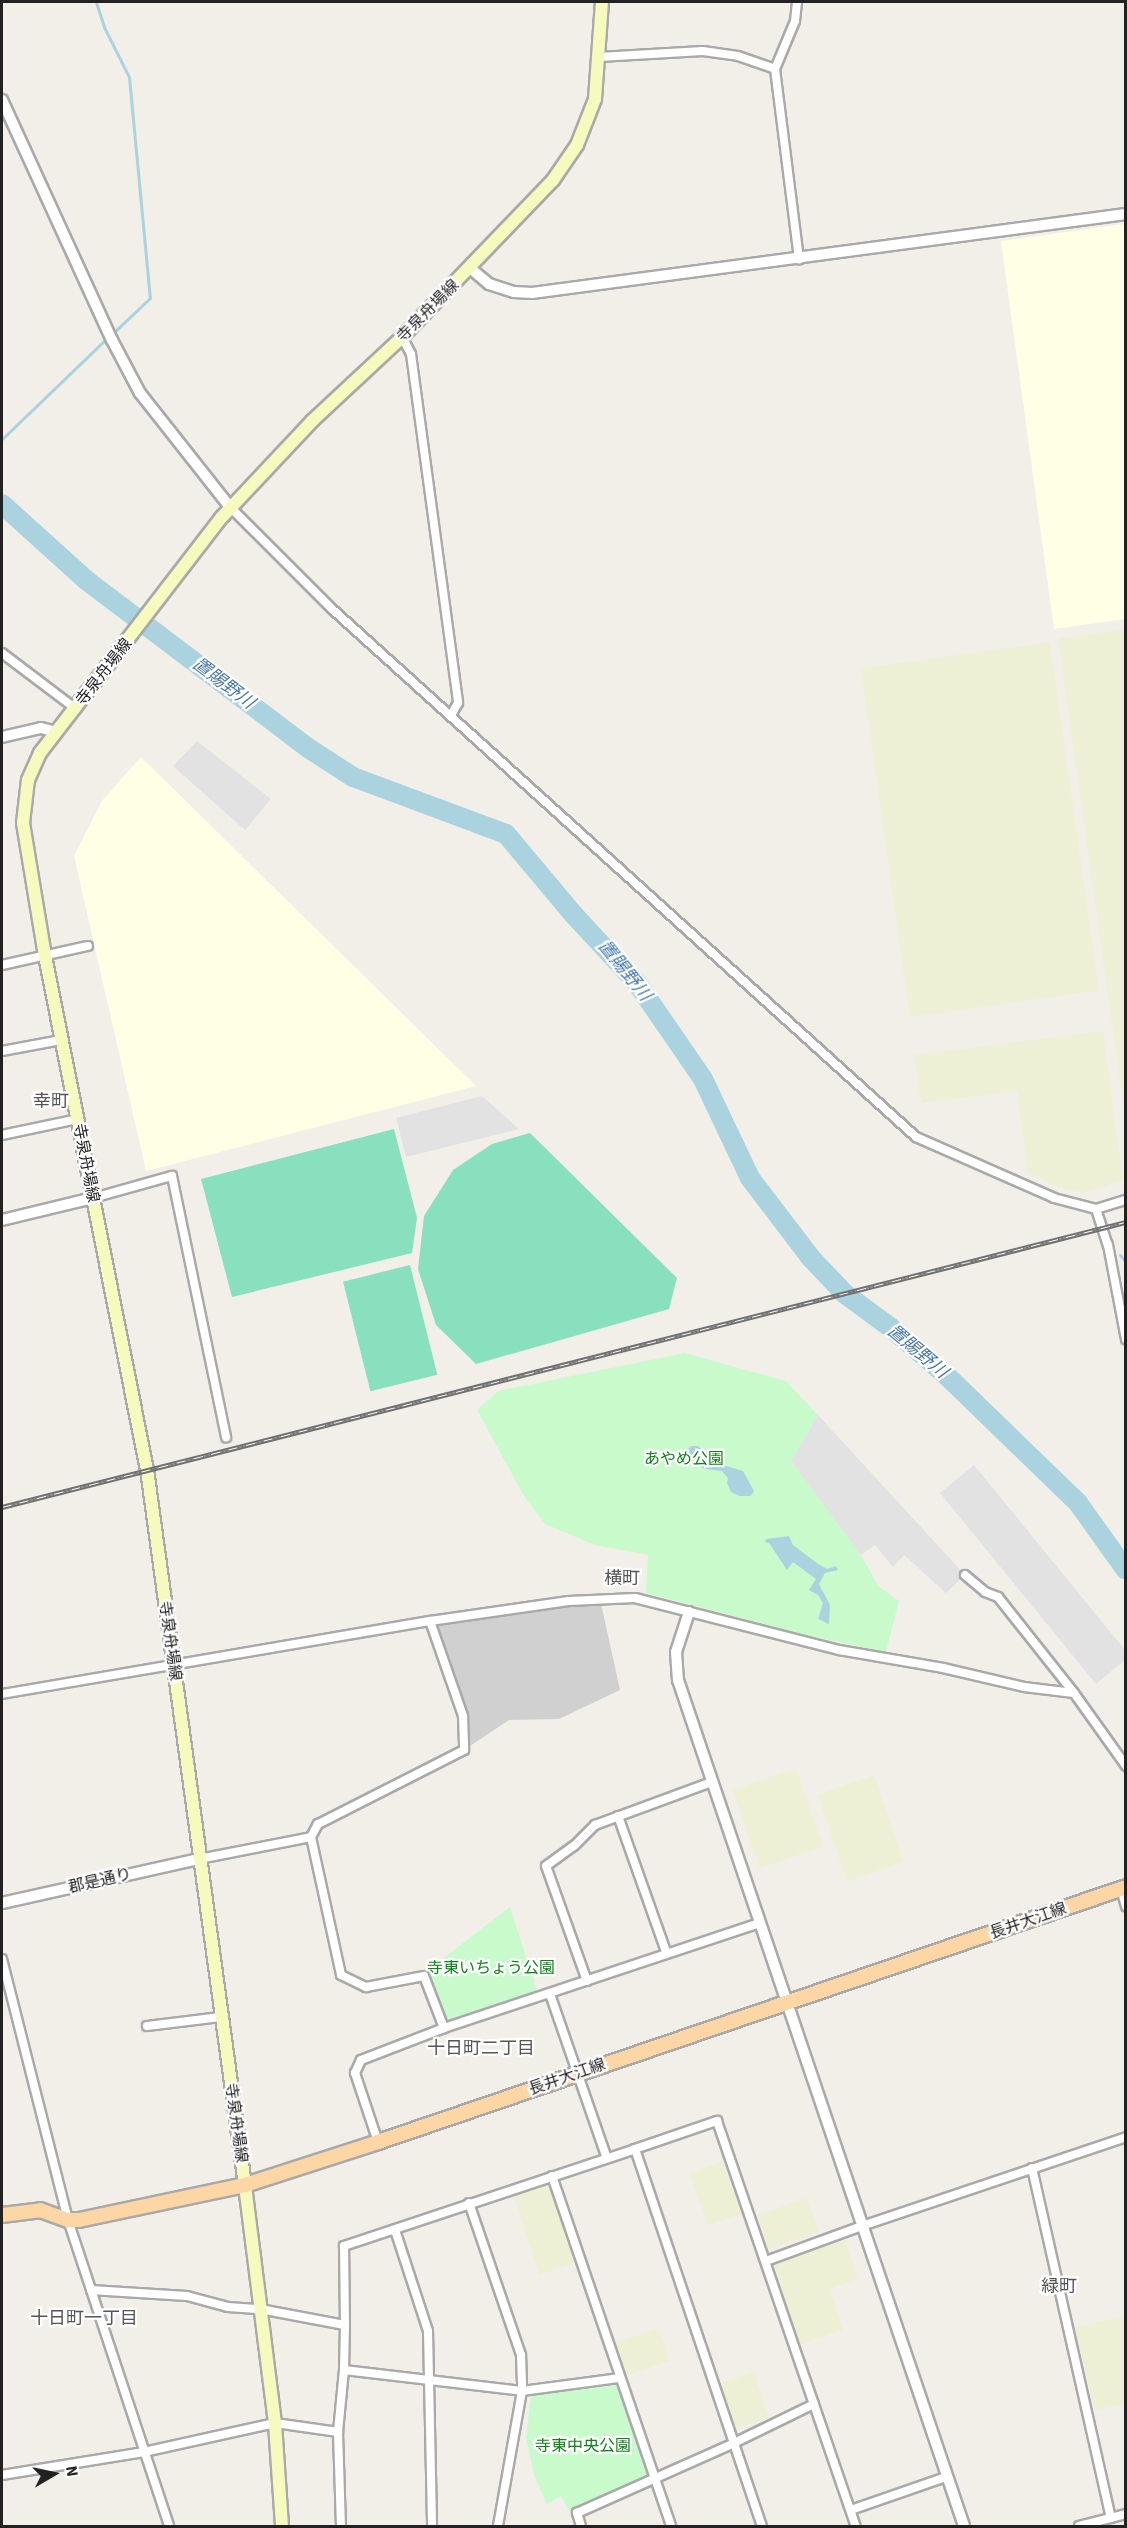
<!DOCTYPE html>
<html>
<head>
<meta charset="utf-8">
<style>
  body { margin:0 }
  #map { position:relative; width:1127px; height:2528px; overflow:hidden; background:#f2efe9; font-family:"Source Sans 3","Noto Sans JP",sans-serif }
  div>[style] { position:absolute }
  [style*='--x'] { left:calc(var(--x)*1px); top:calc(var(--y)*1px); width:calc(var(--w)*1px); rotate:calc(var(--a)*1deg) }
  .education>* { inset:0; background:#ffffe5 }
  .religious>* { inset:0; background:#d0d0d0 }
  .farmland>* { inset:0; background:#eef0d5; transform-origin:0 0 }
  .park>* { inset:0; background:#c8facc }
  .pitch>* { inset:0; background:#88e0be; transform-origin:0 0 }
  .parking>* { inset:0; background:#e2e2e2 }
  .water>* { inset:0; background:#aad3df }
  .stream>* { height:3px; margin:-1.5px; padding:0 1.5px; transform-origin:1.5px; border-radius:1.5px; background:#aad3df }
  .river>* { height:20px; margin:-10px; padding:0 10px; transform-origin:10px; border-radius:10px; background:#aad3df }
  .roads { filter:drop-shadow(2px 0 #a9a9a9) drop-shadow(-2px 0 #a9a9a9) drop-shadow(0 2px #a9a9a9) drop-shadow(0 -2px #a9a9a9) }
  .minor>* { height:8px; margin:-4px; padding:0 4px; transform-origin:4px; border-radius:4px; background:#fff }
  .tertiary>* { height:10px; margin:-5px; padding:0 5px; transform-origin:5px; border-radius:5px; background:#fff }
  .secondary>* { height:12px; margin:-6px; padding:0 6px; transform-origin:6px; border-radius:6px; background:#f7fabf }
  .primary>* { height:14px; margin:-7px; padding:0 7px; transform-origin:7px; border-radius:7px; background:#fcd6a4 }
  .rail>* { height:5px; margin-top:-2.5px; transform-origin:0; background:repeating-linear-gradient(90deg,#fff 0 9px,#707070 0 18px); box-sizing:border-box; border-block:2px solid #707070 }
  span { translate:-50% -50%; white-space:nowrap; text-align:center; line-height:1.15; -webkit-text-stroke:4.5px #fff; paint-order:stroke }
  .street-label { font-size:16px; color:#222 }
  .park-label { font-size:16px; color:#0c8416 }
  .water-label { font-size:18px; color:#4a7aab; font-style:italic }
  .neighbourhood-label { font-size:18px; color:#555 }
  .frame { position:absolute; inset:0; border:3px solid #222; pointer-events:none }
  .north { position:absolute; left:24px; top:2444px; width:60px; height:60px; -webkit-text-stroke:4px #fff; paint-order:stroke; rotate:81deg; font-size:16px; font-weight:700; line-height:24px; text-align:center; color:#222 }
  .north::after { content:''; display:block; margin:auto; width:21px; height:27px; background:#222; clip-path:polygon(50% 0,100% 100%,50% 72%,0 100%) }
</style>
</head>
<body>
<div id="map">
  <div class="education">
    <div style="clip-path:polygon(1125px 224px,1125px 619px,1054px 629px,1001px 241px)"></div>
    <div style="clip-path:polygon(141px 757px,476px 1086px,146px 1171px,74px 856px,102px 801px)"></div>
  </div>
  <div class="religious">
    <div style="clip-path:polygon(600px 1599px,620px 1690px,559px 1719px,509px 1720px,464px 1750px,463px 1716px,430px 1621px)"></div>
  </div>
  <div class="farmland">
    <div style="clip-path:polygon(1125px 629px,1126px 629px,1125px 1117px,1058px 639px)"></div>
    <div style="left:1050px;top:642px;width:352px;height:191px;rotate:82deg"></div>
    <div style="clip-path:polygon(1103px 1031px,1123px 1180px,1086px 1192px,1057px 1187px,1028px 1173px,1017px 1091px,921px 1103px,914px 1055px)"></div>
    <div style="left:796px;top:1768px;width:83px;height:67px;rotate:71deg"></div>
    <div style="left:874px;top:1775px;width:92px;height:60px;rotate:71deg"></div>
    <div style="left:722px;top:2161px;width:56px;height:35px;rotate:70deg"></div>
    <div style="left:549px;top:2185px;width:82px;height:37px;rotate:72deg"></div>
    <div style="left:807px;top:2198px;width:36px;height:52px;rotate:71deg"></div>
    <div style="clip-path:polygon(845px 2240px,858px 2279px,830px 2289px,843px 2330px,799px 2345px,771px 2265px)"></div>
    <div style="clip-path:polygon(1125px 2316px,1125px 2403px,1095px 2411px,1075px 2327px)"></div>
    <div style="left:659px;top:2328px;width:35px;height:47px;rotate:72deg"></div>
    <div style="left:754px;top:2372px;width:48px;height:39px;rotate:72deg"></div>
  </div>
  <div class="park">
    <div style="clip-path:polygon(685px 1353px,786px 1381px,818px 1415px,791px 1461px,861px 1555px,878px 1586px,899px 1601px,886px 1652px,806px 1635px,646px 1593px,648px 1555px,595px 1545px,545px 1524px,524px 1496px,477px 1410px,498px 1391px)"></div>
    <div style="clip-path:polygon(510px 1907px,537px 1991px,447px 2020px,428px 1970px)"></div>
    <div style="clip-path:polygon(620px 2385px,650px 2475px,570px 2512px,561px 2496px,547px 2504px,534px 2475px,526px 2437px,531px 2396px)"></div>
  </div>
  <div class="pitch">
    <div style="clip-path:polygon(394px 1129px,417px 1218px,412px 1253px,232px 1297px,201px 1179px)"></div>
    <div style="clip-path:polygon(530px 1133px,677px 1278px,669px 1309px,476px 1364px,436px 1325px,418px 1269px,424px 1216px,453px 1170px,492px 1144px)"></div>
    <div style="left:410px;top:1265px;width:113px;height:69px;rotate:76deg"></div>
  </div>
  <div class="parking">
    <div style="clip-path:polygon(197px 741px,271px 799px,245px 830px,173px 766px)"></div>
    <div style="clip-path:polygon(482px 1096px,519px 1129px,406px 1157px,396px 1118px)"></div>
    <div style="clip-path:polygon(818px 1415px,965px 1575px,946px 1593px,904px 1555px,893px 1567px,875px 1545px,861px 1555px,791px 1461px)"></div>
    <div style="clip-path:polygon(974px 1465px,1125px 1650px,1125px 1660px,1096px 1684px,940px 1493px)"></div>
  </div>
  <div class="water">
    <div style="clip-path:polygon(692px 1446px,698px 1446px,716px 1463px,743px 1471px,754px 1491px,751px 1496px,740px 1496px,731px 1492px,727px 1483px,728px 1478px,722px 1471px,705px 1469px,685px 1460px,684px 1451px)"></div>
    <div style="clip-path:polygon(789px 1536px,793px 1545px,818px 1564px,827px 1569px,836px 1566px,838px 1570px,825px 1573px,819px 1584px,830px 1605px,829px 1624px,818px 1619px,823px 1603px,818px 1595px,809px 1590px,816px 1579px,793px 1562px,787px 1570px,769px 1543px,765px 1542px,766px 1539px)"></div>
  </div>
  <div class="stream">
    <div style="--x:96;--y:2;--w:26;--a:72"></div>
    <div style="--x:104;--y:27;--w:56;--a:63.4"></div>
    <div style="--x:129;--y:77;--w:222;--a:84.6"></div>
    <div style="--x:150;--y:298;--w:51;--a:136.6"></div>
    <div style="--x:2;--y:439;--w:147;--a:-43.9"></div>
    <div style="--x:1120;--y:1255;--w:9;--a:49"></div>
  </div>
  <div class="river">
    <div style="--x:2;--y:504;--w:113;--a:42.1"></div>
    <div style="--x:86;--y:580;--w:278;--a:37.1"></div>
    <div style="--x:308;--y:748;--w:54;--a:32.8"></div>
    <div style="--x:353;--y:777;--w:163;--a:20.4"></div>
    <div style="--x:506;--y:834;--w:106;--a:50"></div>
    <div style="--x:574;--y:915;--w:93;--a:47.2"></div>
    <div style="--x:637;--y:983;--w:116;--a:55.5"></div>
    <div style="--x:703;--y:1079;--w:110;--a:64.6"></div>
    <div style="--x:750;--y:1178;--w:101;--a:52.7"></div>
    <div style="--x:811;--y:1258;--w:50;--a:46.6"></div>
    <div style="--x:845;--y:1294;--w:56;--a:36.3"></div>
    <div style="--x:890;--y:1327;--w:74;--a:40.6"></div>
    <div style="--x:946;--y:1375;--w:184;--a:44.1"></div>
    <div style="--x:1078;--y:1503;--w:82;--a:54.4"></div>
  </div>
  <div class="roads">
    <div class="minor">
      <div style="--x:797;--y:2;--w:19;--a:96"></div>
      <div style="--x:795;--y:21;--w:52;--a:112.6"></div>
      <div style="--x:775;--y:69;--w:192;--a:82.8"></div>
      <div style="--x:599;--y:57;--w:104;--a:-3.3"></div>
      <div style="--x:703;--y:51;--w:35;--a:8"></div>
      <div style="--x:738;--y:56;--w:39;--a:19"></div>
      <div style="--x:402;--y:337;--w:19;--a:62"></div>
      <div style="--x:411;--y:354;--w:352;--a:82.3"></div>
      <div style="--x:458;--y:703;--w:14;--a:120"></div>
      <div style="--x:230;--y:507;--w:143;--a:45"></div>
      <div style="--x:331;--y:608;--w:789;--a:42.12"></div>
      <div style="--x:916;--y:1137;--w:151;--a:23.8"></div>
      <div style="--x:1054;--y:1198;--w:43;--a:14.7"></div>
      <div style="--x:1096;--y:1209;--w:31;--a:-17"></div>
      <div style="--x:2;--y:653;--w:93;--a:37.1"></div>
      <div style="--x:2;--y:965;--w:88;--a:-12.5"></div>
      <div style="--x:2;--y:1051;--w:60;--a:-10.6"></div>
      <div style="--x:2;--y:1135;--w:78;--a:-11.9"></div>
      <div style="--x:93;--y:1198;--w:82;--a:-15.6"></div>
      <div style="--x:172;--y:1176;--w:267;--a:78.3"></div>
      <div style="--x:1096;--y:1209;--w:38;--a:72"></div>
      <div style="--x:1108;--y:1245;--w:96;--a:79.2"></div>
      <div style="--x:965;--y:1575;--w:26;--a:40"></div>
      <div style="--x:985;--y:1592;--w:14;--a:21"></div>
      <div style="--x:998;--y:1597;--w:122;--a:51.6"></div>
      <div style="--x:1074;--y:1693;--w:90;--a:54.5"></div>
      <div style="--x:430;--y:1621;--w:101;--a:70.8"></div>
      <div style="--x:463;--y:1716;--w:34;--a:88"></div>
      <div style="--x:464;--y:1750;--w:164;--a:153.1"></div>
      <div style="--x:318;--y:1824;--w:15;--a:118"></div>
      <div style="--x:311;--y:1837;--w:141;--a:77.7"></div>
      <div style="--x:341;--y:1975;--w:28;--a:26"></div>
      <div style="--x:366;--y:1987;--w:59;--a:-10.7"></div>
      <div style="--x:424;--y:1976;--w:56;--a:69"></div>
      <div style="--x:2;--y:1694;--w:434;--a:-9.7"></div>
      <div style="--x:430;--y:1621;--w:140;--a:-8.2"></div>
      <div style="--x:569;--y:1601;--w:66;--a:-2.6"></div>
      <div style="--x:635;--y:1598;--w:211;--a:14.3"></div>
      <div style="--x:839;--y:1650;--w:106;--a:9.8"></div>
      <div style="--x:943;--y:1668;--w:83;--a:13.2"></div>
      <div style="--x:1024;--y:1687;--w:50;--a:6.8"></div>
      <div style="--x:618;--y:1816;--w:146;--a:70.5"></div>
      <div style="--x:199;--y:1859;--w:114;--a:-11.1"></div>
      <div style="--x:1121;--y:1889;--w:18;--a:74"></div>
      <div style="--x:2;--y:1959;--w:269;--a:75.8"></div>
      <div style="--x:68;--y:2220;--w:322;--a:71.7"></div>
      <div style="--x:587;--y:1981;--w:122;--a:-109.6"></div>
      <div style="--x:546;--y:1866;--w:34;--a:-36"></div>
      <div style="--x:574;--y:1846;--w:30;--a:-45"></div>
      <div style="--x:595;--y:1825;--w:125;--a:-20.2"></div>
      <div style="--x:550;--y:1994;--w:171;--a:70.9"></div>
      <div style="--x:147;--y:2026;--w:74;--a:-7"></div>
      <div style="--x:378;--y:2142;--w:73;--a:-108.4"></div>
      <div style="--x:355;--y:2073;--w:14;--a:-65"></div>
      <div style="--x:361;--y:2060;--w:89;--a:-21.1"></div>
      <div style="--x:444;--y:2028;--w:333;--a:-18.4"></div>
      <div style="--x:635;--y:2149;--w:87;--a:-18.9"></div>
      <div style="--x:717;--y:2121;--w:428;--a:71.1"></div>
      <div style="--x:1032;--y:2168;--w:359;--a:77.3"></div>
      <div style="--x:552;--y:2176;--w:370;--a:71.2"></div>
      <div style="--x:469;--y:2203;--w:161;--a:71.1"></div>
      <div style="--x:521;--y:2355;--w:36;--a:88"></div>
      <div style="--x:522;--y:2391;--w:137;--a:100.1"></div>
      <div style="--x:395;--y:2230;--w:106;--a:71.9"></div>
      <div style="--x:428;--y:2331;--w:195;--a:88.8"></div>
      <div style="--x:766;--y:2261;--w:102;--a:-20"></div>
      <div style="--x:862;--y:2226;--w:279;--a:-18.6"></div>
      <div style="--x:91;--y:2290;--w:96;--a:3.6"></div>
      <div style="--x:187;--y:2296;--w:42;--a:15"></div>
      <div style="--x:228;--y:2307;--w:32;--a:4"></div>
      <div style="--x:260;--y:2309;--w:86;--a:10.7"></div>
      <div style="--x:345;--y:2325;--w:45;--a:91.3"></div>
      <div style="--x:344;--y:2370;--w:179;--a:6.7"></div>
      <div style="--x:522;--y:2391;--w:99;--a:-7.6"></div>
      <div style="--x:345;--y:2325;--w:79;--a:-90.7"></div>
      <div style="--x:344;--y:2246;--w:307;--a:-18.4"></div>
      <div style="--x:635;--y:2149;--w:398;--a:71.4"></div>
      <div style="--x:338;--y:2432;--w:94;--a:88.2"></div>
      <div style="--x:2;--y:2475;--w:144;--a:-9.2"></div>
      <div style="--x:144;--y:2452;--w:134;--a:-12.5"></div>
      <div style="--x:275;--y:2423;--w:64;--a:8.1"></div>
      <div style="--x:338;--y:2432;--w:62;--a:-84.5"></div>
      <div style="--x:851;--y:2510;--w:101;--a:-19.2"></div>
      <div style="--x:581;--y:2526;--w:14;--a:-107"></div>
      <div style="--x:577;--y:2513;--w:172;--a:-24"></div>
      <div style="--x:734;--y:2443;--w:89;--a:-26"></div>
      <div style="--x:1079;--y:2526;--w:49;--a:-14.3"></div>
    </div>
    <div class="tertiary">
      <div style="--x:2;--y:100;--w:264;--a:65.4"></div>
      <div style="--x:112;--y:340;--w:60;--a:62.2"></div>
      <div style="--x:140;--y:393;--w:145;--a:51.7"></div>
      <div style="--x:470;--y:268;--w:25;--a:40"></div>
      <div style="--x:489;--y:284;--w:26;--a:18"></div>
      <div style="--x:514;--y:292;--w:18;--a:3"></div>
      <div style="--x:532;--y:293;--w:599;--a:-7.58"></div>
      <div style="--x:2;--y:737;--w:40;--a:-13"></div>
      <div style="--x:41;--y:728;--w:16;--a:14"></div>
      <div style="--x:2;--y:1220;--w:94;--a:-13.6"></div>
      <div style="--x:689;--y:1612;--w:42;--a:108"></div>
      <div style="--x:676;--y:1652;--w:28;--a:86"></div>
      <div style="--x:678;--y:1680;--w:893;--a:71.32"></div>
      <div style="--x:2;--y:1903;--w:202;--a:-12.6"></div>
    </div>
    <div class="secondary">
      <div style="--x:282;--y:2526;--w:103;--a:-93.9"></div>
      <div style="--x:275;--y:2423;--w:240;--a:-97.2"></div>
      <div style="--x:245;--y:2185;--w:722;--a:-97.8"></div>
      <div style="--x:147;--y:1470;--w:524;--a:-101.22"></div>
      <div style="--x:45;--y:956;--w:135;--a:-99.4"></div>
      <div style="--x:23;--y:823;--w:43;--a:-83.4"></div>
      <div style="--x:28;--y:780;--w:30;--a:-66"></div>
      <div style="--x:40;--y:753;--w:298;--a:-52.4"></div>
      <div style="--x:222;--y:517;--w:132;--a:-46.8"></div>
      <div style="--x:312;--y:421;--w:123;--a:-43"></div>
      <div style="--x:402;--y:337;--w:218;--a:-46.1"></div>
      <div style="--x:553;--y:180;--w:42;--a:-55.6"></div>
      <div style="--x:577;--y:145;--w:49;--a:-68.6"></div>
      <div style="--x:595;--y:99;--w:97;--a:-85.9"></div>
    </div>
    <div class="primary">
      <div style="--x:2;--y:2215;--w:38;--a:-7"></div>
      <div style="--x:40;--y:2210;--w:30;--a:20"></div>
      <div style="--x:68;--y:2220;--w:11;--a:0"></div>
      <div style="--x:79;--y:2220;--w:170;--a:-11.9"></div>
      <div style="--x:245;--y:2185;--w:140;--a:-17.9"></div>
      <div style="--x:378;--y:2142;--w:790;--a:-18.82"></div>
    </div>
  </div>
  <div class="rail">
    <div style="--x:2;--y:1507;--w:1160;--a:-14.23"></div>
  </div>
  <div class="street-label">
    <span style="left:428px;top:311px;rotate:-45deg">寺泉舟場線</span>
    <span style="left:104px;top:672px;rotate:-52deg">寺泉舟場線</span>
    <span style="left:86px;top:1163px;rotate:79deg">寺泉舟場線</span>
    <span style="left:170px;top:1641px;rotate:82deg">寺泉舟場線</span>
    <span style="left:100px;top:1881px;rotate:-13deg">郡是通り</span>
    <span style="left:1028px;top:1921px;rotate:-19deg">長井大江線</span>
    <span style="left:567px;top:2077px;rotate:-19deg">長井大江線</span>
    <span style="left:236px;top:2123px;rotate:82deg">寺泉舟場線</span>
  </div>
  <div class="park-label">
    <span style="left:684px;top:1459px">あやめ公園</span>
    <span style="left:491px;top:1968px">寺東いちょう公園</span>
    <span style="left:583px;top:2446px">寺東中央公園</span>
  </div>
  <div class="water-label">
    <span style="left:223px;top:684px;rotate:37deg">置賜野川</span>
    <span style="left:624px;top:971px;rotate:51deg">置賜野川</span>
    <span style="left:917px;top:1352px;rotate:40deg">置賜野川</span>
  </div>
  <div class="neighbourhood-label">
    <span style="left:51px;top:1102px">幸町</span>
    <span style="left:622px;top:1579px">横町</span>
    <span style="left:481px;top:2049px">十日町二丁目</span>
    <span style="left:1059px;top:2287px">緑町</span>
    <span style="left:84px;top:2319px">十日町一丁目</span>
  </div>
  <div class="frame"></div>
  <div class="north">N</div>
</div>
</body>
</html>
